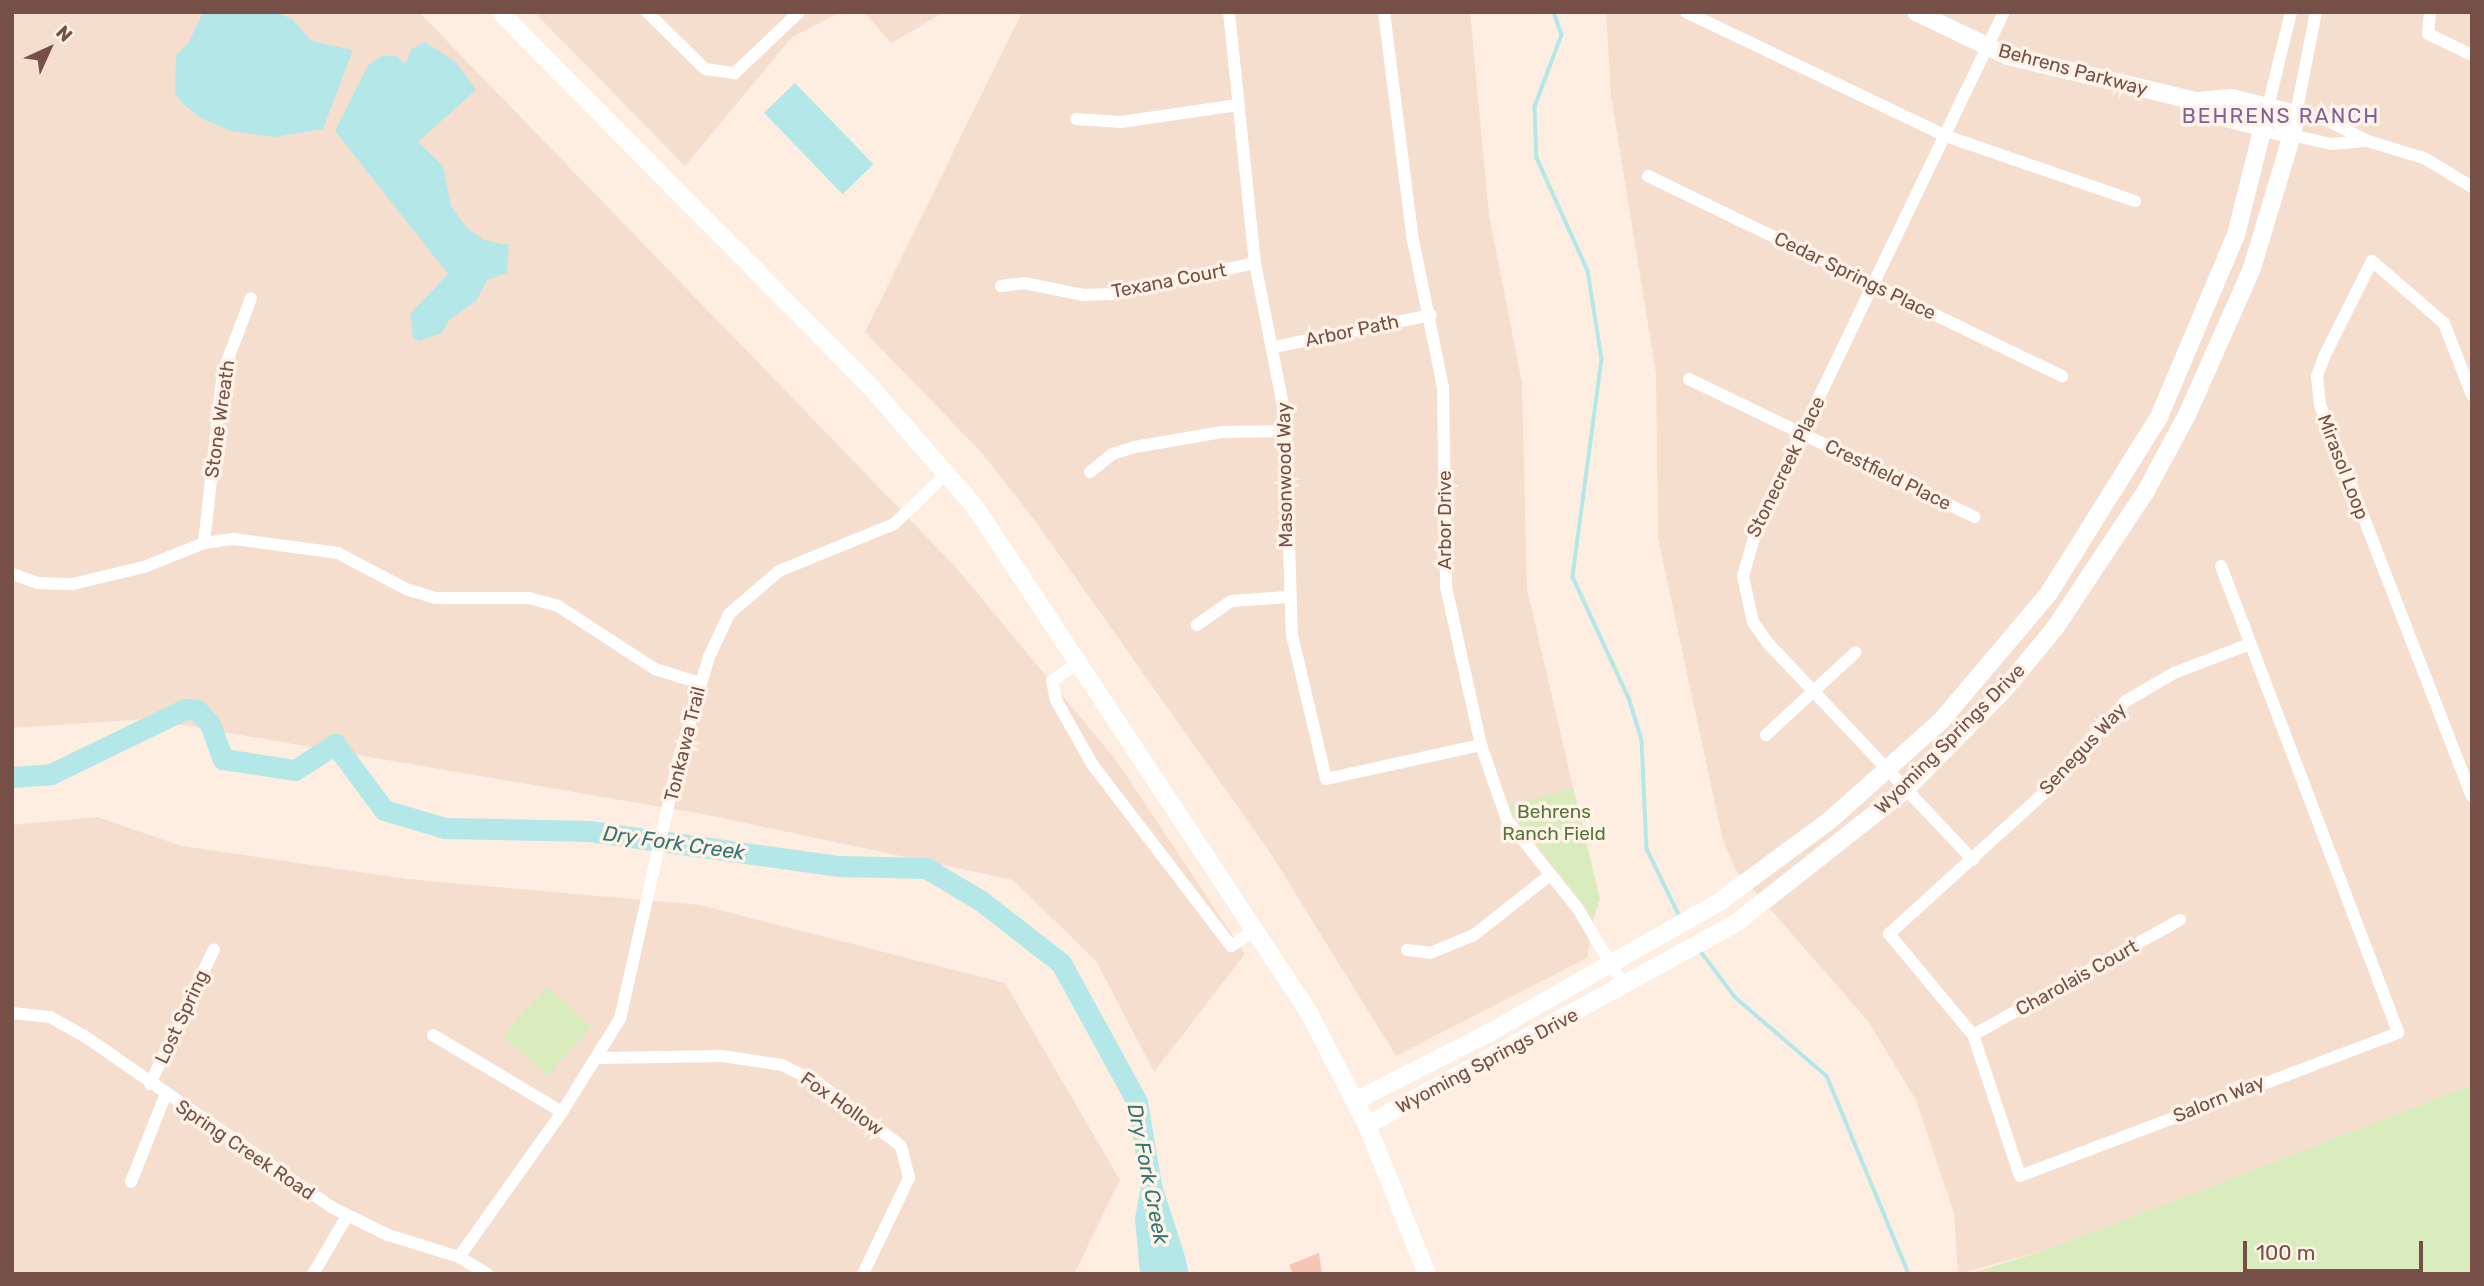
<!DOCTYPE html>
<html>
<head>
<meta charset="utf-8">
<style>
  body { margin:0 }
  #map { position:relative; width:2484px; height:1286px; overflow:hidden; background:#feeee1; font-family:Rubik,sans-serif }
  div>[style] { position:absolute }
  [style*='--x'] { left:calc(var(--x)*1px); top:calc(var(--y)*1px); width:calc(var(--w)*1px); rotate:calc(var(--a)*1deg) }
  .residential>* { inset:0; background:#f6decf }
  .green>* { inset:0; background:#d8ecbe; transform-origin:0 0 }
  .water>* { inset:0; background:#b4e8e8; transform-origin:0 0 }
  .stream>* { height:3.5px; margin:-1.75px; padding:0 1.75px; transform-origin:1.75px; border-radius:1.75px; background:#b4e8e8 }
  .river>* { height:21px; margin:-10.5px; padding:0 10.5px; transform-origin:10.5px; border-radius:10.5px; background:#b4e8e8 }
  .building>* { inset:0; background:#f5c6b6 }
  .street>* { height:12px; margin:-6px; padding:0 6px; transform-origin:6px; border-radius:6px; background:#fff }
  .secondary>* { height:18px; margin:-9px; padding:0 9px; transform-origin:9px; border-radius:9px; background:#fff }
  span { translate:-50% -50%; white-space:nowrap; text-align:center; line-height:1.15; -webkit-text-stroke:7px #fff3e8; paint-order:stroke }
  .street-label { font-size:19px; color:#765046 }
  .park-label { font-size:19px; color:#56773b }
  .neighbourhood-label { font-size:21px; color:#7f619b; letter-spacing:2px }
  .water-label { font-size:21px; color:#367576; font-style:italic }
  .frame { position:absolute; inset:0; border:14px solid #765046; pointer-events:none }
  .north { position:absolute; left:14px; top:14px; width:70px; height:70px; -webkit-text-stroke:5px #fff3e8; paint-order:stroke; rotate:45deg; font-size:19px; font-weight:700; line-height:28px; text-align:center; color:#765046 }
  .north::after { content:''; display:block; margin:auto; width:24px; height:32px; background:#765046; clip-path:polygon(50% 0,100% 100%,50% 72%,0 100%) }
  .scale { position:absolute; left:2243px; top:1241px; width:180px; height:32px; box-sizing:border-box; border:4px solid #765046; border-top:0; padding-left:9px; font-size:21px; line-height:24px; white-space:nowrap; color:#765046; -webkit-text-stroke:5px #fff3e8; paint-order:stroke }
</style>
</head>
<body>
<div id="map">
  <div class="residential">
    <div style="clip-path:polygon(12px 12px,419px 12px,954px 565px,1116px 760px,1245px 954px,1154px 1072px,1096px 961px,1013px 880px,708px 815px,147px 719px,12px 728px)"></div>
    <div style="clip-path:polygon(534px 12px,841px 12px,792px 37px,685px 166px)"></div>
    <div style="clip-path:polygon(864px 12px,945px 12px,891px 43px)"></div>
    <div style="clip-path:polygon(1022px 12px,1470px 12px,1489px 215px,1522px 383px,1527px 589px,1573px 787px,1507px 806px,1594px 918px,1587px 958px,1396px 1056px,1271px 854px,1036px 522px,981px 452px,865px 332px)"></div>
    <div style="clip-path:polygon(1606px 12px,2472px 12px,2472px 1085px,2047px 1250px,1958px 1274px,1954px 1213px,1916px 1100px,1868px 1021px,1736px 870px,1723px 841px,1658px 538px,1656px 374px,1611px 96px)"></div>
    <div style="clip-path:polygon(97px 817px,182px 846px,407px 879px,700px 905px,1005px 983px,1120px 1180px,1074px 1274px,12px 1274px,12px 825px)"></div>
  </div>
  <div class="green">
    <div style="clip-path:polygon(1573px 787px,1600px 899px,1594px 918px,1507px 806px)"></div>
    <div style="left:547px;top:987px;width:60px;height:66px;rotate:42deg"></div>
    <div style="clip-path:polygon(2472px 1085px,2472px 1274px,1968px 1274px,2047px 1250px)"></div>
  </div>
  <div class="water">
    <div style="clip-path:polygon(203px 12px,275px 12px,292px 19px,312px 41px,353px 50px,323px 129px,274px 137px,231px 131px,202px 119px,183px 104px,175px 93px,176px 55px,188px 44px)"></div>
    <div style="clip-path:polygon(425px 42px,456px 62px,476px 90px,418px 142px,443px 166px,451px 206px,467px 228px,484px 240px,509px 245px,507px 273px,487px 280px,476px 301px,449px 320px,442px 333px,419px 341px,413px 338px,410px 314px,448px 274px,335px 131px,368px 65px,382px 56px,396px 56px,405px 64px,411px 49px)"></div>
    <div style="left:795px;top:83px;width:113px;height:43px;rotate:46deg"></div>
    <div style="clip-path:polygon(1157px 1169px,1184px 1253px,1189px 1274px,1140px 1274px,1135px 1218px,1141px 1185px)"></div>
  </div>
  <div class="stream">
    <div style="--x:1554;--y:12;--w:24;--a:71"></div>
    <div style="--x:1562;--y:35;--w:77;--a:110.6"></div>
    <div style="--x:1535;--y:107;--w:51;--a:87.8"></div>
    <div style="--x:1537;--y:158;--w:124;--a:65.7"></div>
    <div style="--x:1588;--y:271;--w:89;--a:81"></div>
    <div style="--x:1602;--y:359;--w:220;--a:97.6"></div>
    <div style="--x:1573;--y:577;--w:133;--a:65.2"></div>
    <div style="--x:1629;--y:698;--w:44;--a:72.8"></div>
    <div style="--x:1642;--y:740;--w:109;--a:87.4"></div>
    <div style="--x:1647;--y:849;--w:78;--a:64.1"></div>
    <div style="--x:1699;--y:949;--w:60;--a:53.1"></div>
    <div style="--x:1735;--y:997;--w:121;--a:40.7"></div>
    <div style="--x:1827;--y:1076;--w:214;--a:67.5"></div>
  </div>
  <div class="river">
    <div style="--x:12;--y:777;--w:39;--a:-4"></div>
    <div style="--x:51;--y:774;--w:149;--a:-25.9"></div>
    <div style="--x:185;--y:709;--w:12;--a:5"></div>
    <div style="--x:197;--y:710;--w:19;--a:47"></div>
    <div style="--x:210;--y:724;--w:37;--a:70"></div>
    <div style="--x:223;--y:759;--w:73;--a:8.7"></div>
    <div style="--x:295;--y:770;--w:48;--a:-33"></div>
    <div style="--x:335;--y:744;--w:82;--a:53.4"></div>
    <div style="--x:384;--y:810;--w:64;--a:16.4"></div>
    <div style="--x:445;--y:828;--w:144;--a:1.2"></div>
    <div style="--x:589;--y:831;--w:251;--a:8"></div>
    <div style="--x:838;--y:866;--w:88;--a:1.3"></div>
    <div style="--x:926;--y:868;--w:63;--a:30.7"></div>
    <div style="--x:980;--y:900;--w:103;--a:37.9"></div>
    <div style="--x:1061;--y:963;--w:158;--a:61.3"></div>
    <div style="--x:1137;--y:1102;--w:102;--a:80.4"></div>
  </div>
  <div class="building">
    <div style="clip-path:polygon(1319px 1253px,1322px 1274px,1293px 1274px,1289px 1265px)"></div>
  </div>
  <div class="street">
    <div style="--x:647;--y:12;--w:81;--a:44.5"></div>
    <div style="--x:705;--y:69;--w:30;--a:8"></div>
    <div style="--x:735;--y:73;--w:88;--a:-43.6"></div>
    <div style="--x:1229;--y:12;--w:252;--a:84.1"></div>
    <div style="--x:1255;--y:263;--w:156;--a:78.9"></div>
    <div style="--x:1285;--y:416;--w:219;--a:88.2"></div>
    <div style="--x:1292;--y:635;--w:148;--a:76.7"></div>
    <div style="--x:1326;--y:779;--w:159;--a:-12.4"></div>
    <div style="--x:1384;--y:12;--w:225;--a:82.8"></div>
    <div style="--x:1412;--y:235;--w:155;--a:78.5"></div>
    <div style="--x:1443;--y:387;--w:200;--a:89.1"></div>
    <div style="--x:1446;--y:587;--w:162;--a:77.5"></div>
    <div style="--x:1481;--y:745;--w:79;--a:70.9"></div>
    <div style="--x:1507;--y:820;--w:114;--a:51.4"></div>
    <div style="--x:1578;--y:909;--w:90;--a:59.1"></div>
    <div style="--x:1686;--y:12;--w:288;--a:25.5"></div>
    <div style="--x:1946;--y:136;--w:200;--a:19"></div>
    <div style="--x:2430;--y:12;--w:22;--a:95"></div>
    <div style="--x:2428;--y:34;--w:49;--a:25.5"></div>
    <div style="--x:2268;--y:107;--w:98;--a:-76.4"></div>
    <div style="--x:1076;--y:119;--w:45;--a:3.8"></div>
    <div style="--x:1121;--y:122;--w:118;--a:-8.3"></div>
    <div style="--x:2292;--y:135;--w:39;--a:13"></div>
    <div style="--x:2330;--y:144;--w:38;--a:-5"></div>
    <div style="--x:2368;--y:141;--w:46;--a:-152.9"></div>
    <div style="--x:2327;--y:120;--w:32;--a:-169"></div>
    <div style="--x:2296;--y:114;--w:104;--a:-78.9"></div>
    <div style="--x:2368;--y:141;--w:61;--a:17.2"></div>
    <div style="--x:2426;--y:159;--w:54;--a:31.3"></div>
    <div style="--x:1648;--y:176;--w:460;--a:25.8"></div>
    <div style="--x:1001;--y:286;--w:23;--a:-7"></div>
    <div style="--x:1024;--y:283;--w:60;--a:11.5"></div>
    <div style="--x:1083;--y:295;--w:29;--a:-2"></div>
    <div style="--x:1112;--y:294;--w:146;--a:-12.2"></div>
    <div style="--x:1274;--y:347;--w:160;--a:-11.5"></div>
    <div style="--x:1689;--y:379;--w:317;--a:25.8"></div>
    <div style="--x:2472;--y:395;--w:77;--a:-111.3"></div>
    <div style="--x:2444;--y:323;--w:95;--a:-139.3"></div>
    <div style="--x:2372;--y:261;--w:107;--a:116.6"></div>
    <div style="--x:2324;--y:357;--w:20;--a:110"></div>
    <div style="--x:2317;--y:376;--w:29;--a:84"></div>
    <div style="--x:2320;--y:405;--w:420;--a:68.8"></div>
    <div style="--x:1090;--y:472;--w:28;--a:-39"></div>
    <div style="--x:1112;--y:454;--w:24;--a:-17"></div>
    <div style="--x:1135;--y:447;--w:88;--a:-9.8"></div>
    <div style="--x:1222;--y:432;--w:63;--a:-0.9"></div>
    <div style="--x:204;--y:543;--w:172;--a:-83.7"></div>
    <div style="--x:223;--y:372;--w:79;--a:-69.3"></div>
    <div style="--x:2221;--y:566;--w:499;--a:69.2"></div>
    <div style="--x:2398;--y:1033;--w:404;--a:159.3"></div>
    <div style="--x:2020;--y:1176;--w:149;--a:-108.4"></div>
    <div style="--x:1973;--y:1035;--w:131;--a:-129.7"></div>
    <div style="--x:1889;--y:934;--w:207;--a:-42.3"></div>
    <div style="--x:2042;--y:795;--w:126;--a:-48.2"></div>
    <div style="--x:2126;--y:701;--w:56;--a:-30.3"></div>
    <div style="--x:2174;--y:673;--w:78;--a:-21"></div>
    <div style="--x:12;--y:574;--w:28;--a:19"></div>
    <div style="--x:38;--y:583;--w:35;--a:2"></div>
    <div style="--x:73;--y:584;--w:73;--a:-13.5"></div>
    <div style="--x:144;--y:567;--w:65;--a:-21.8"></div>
    <div style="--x:204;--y:543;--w:30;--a:-8"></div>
    <div style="--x:234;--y:539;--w:105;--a:7.7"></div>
    <div style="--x:338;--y:553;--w:77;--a:27.9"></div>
    <div style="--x:406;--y:589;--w:30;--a:17"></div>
    <div style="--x:435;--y:598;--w:94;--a:0"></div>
    <div style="--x:529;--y:598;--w:30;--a:15"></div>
    <div style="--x:558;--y:606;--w:116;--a:33"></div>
    <div style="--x:655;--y:669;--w:47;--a:17.3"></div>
    <div style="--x:1197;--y:625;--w:42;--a:-35.2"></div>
    <div style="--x:1231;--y:601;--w:57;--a:-4"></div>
    <div style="--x:1080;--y:662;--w:34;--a:146"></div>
    <div style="--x:1052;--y:681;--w:19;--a:78"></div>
    <div style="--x:1056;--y:700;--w:73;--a:60.6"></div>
    <div style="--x:1092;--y:764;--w:229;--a:52.6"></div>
    <div style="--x:1231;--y:946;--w:30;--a:-34"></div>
    <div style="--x:1766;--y:735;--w:122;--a:-42.7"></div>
    <div style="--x:1973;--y:860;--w:299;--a:-133.4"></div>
    <div style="--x:1768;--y:643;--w:26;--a:-126"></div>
    <div style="--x:1753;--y:622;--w:47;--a:-102.3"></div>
    <div style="--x:1743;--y:576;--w:54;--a:-73.9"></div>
    <div style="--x:1758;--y:524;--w:568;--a:-64.34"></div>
    <div style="--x:1407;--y:950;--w:23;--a:7"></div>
    <div style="--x:1430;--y:953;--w:48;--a:-22.2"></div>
    <div style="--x:1474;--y:935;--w:97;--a:-38.3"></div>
    <div style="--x:12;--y:1013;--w:38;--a:6"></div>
    <div style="--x:50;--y:1017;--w:38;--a:29"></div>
    <div style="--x:83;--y:1035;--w:302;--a:34.7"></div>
    <div style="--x:331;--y:1207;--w:64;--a:26.2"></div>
    <div style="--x:388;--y:1235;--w:74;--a:17.2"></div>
    <div style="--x:459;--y:1257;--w:33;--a:31"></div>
    <div style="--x:433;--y:1035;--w:150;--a:30.8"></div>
    <div style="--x:1973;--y:1035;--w:237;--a:-29.1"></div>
    <div style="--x:599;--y:1058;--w:123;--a:-0.9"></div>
    <div style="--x:722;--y:1056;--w:61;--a:8.5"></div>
    <div style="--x:782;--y:1065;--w:40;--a:26.6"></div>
    <div style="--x:818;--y:1083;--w:104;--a:37.2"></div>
    <div style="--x:901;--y:1146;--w:33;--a:76"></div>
    <div style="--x:909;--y:1178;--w:106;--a:115.6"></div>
    <div style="--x:150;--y:1084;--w:149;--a:-64.6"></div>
    <div style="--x:131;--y:1182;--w:92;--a:-68.4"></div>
    <div style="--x:459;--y:1257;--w:178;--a:-54.6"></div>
    <div style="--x:562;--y:1112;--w:110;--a:-58.1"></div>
    <div style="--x:620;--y:1019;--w:263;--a:-77.3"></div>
    <div style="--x:678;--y:762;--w:109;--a:-73.6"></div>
    <div style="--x:709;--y:657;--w:47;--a:-65.1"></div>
    <div style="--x:729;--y:614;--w:66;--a:-40.7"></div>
    <div style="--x:779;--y:571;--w:124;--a:-22.2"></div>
    <div style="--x:894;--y:524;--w:74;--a:-43.9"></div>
    <div style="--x:313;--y:1274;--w:67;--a:-59.6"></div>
  </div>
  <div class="secondary">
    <div style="--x:500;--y:12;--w:523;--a:45.31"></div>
    <div style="--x:868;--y:384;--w:163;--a:49"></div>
    <div style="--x:975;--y:507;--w:604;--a:56.55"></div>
    <div style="--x:1308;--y:1011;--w:128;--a:62.6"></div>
    <div style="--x:1367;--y:1125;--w:161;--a:68.1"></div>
    <div style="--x:1916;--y:12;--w:102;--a:25.6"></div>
    <div style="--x:2008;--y:56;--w:193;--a:13.5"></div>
    <div style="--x:2196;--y:101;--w:27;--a:33"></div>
    <div style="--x:2219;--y:116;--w:75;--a:14.6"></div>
    <div style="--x:1355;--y:1101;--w:148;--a:-26.9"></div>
    <div style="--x:1487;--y:1034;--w:267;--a:-29.6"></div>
    <div style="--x:1719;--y:902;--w:137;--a:-36.4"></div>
    <div style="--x:1829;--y:821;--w:150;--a:-41.8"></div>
    <div style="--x:1941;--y:721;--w:167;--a:-49.8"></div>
    <div style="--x:2049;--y:593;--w:208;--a:-58"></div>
    <div style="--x:2159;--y:417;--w:198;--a:-67.1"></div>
    <div style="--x:2236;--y:235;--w:132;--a:-76"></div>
    <div style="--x:1367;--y:1125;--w:421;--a:-28.7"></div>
    <div style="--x:1736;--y:923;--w:214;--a:-38.2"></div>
    <div style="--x:1904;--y:791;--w:141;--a:-45.3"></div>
    <div style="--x:2003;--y:691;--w:82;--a:-50.5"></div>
    <div style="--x:2055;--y:628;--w:164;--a:-56.4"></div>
    <div style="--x:2146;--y:491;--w:86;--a:-61.7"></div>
    <div style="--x:2187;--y:415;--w:161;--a:-66.1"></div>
    <div style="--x:2252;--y:268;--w:139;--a:-73.3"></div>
    <div style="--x:2292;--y:135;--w:21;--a:-79"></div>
    <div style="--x:2296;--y:114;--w:66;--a:-166"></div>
    <div style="--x:2232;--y:98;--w:36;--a:175"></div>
  </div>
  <div class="street-label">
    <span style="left:2073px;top:70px;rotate:15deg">Behrens Parkway</span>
    <span style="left:1855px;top:276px;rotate:26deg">Cedar Springs Place</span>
    <span style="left:1169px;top:281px;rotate:-11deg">Texana Court</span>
    <span style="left:1352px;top:331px;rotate:-12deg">Arbor Path</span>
    <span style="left:220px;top:419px;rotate:-82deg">Stone Wreath</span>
    <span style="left:1786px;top:467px;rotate:-64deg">Stonecreek Place</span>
    <span style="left:2343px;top:467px;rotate:69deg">Mirasol Loop</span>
    <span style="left:1285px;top:475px;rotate:-91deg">Masonwood Way</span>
    <span style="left:1888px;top:475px;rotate:26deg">Crestfield Place</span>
    <span style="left:1445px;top:520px;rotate:-90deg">Arbor Drive</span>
    <span style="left:1950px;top:739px;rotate:-45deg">Wyoming Springs Drive</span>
    <span style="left:685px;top:744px;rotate:-76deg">Tonkawa Trail</span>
    <span style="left:2083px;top:749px;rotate:-47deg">Senegus Way</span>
    <span style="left:2077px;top:978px;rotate:-29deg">Charolais Court</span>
    <span style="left:182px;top:1017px;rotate:-65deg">Lost Spring</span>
    <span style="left:1487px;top:1061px;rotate:-28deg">Wyoming Springs Drive</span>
    <span style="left:2219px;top:1099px;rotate:-22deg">Salorn Way</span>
    <span style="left:842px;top:1104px;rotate:35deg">Fox Hollow</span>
    <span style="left:245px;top:1150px;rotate:34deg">Spring Creek Road</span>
  </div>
  <div class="park-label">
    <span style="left:1554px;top:823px">Behrens<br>Ranch Field</span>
  </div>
  <div class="neighbourhood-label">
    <span style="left:2281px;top:116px">BEHRENS RANCH</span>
  </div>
  <div class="water-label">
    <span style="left:674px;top:843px;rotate:8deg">Dry Fork Creek</span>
    <span style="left:1148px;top:1174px;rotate:79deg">Dry Fork Creek</span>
  </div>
  <div class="frame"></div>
  <div class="north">N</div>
  <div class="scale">100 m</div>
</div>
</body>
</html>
